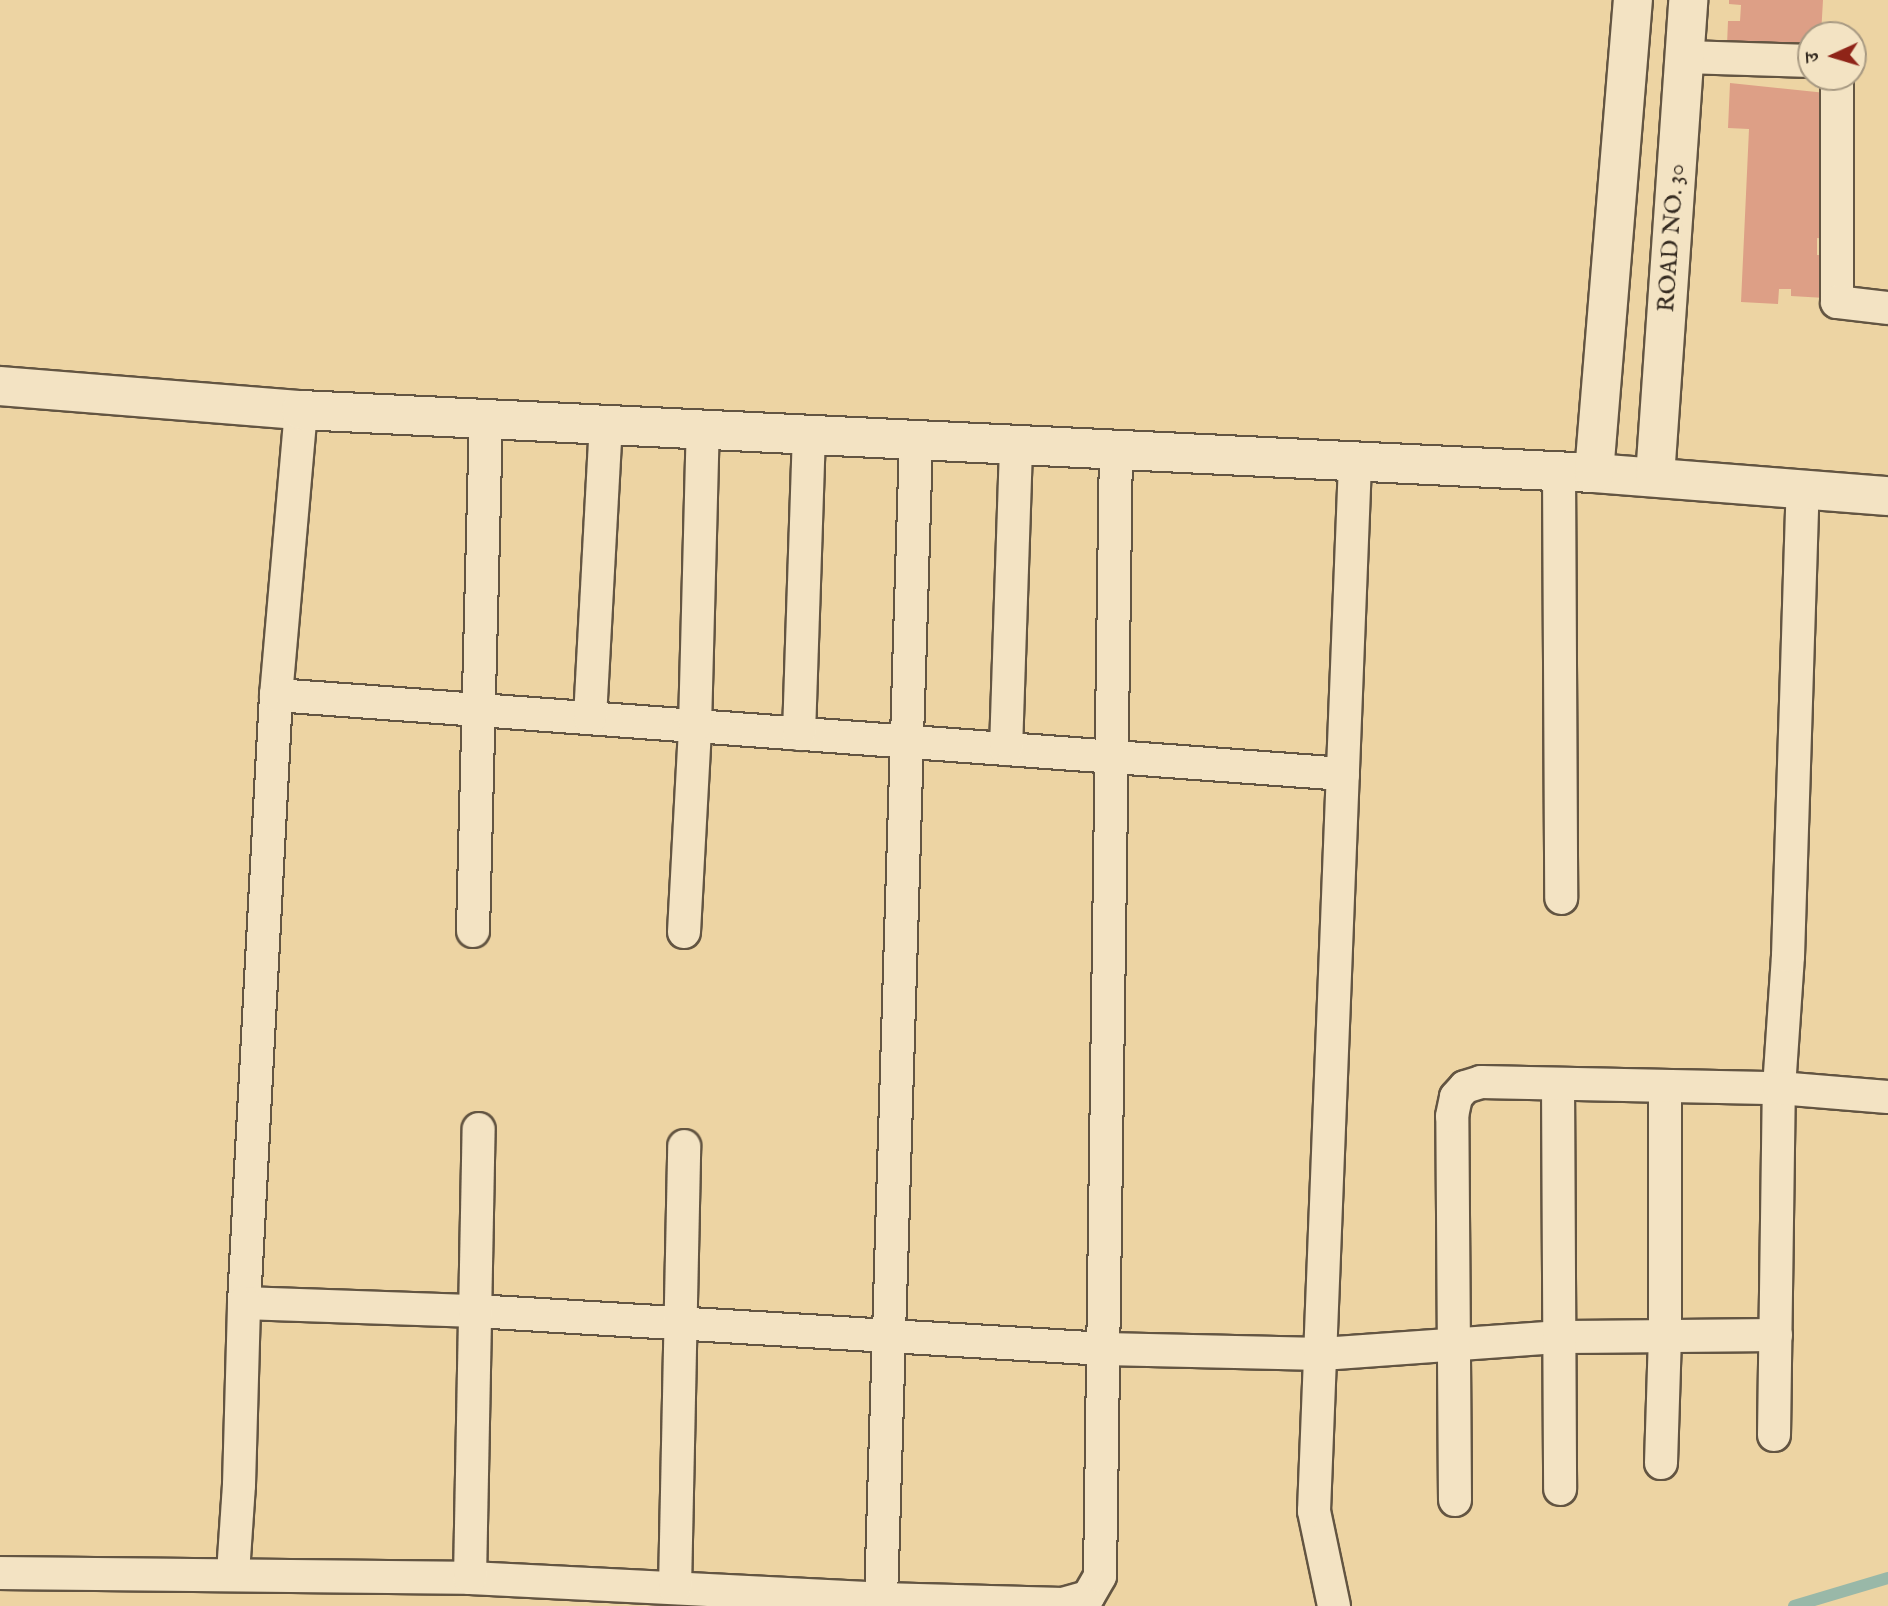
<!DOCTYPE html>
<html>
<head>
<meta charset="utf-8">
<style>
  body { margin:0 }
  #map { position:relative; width:1888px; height:1606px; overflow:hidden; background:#edd4a3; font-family:"IM FELL English","Noto Serif Devanagari",serif }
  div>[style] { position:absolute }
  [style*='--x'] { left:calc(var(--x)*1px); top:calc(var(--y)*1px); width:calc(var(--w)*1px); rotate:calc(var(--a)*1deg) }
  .stream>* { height:12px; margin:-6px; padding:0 6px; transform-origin:6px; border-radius:6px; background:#99b8a8 }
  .building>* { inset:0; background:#dd9f86 }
  .roads { filter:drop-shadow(2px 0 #635542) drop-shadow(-2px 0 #635542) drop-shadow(0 2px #635542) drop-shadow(0 -2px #635542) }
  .minor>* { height:32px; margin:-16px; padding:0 16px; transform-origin:16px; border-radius:16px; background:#f3e3c3 }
  .tertiary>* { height:38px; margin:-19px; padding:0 19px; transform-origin:19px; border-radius:19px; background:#f3e3c3 }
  span { translate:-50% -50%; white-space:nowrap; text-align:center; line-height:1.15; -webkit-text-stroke:6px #f3e3c3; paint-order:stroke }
  .street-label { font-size:24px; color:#352b21 }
  .north { position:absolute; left:1797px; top:21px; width:70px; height:70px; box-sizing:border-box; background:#f3e3c3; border:2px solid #a79982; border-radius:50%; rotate:266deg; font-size:19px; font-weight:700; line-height:28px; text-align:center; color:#352b21 }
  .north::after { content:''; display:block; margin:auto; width:24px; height:32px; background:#8f2418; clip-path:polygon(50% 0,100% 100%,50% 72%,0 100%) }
</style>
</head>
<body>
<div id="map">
  <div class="stream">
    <div style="--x:1794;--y:1606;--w:98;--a:-16.6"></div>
  </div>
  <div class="building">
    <div style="clip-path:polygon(1729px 0,1823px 0,1821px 35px,1811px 35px,1811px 50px,1727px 45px,1728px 21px,1740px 21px,1741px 5px,1729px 4px)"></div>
    <div style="clip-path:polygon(1730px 83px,1826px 93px,1828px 239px,1817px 238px,1817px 255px,1827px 255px,1825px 298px,1791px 296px,1791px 289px,1779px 289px,1778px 304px,1741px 302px,1749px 129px,1728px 128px)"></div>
  </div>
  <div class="roads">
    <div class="minor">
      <div style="--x:1685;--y:57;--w:126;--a:1.8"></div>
      <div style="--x:1837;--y:77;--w:225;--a:90"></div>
      <div style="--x:1837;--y:302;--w:51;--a:6.7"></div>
      <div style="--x:301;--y:410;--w:286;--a:95"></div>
      <div style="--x:276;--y:695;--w:609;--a:93.01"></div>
      <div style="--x:244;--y:1303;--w:231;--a:2"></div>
      <div style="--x:475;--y:1311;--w:631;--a:3.45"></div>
      <div style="--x:1105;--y:1349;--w:217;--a:1.3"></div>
      <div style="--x:1322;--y:1354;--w:239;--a:-4.1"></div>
      <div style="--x:1560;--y:1337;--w:216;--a:-0.5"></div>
      <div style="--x:1559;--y:471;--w:427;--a:89.7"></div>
      <div style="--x:276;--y:695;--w:1070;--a:4.23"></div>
      <div style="--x:590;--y:718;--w:293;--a:-86.9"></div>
      <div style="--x:799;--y:734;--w:299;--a:-88.1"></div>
      <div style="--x:1006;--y:749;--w:304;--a:-88.1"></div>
      <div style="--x:473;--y:931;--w:512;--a:-88.55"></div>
      <div style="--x:684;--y:932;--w:206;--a:-86.9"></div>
      <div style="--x:695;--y:726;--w:296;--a:-88.5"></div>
      <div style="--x:1558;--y:1084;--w:405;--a:89.7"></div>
      <div style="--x:1774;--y:1435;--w:347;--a:-89.2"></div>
      <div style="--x:1779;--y:1088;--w:132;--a:-86.1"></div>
      <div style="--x:1788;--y:956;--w:467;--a:-88.2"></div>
      <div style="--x:1661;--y:1463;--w:129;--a:-88.2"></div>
      <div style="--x:1665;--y:1334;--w:248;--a:-90"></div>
      <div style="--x:1455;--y:1500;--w:384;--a:-90.4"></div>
      <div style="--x:1452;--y:1116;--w:19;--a:-78"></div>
      <div style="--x:1456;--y:1097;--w:13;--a:-48"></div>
      <div style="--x:1465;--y:1087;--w:17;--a:-17"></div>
      <div style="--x:1481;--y:1082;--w:298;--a:1.2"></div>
      <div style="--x:1779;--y:1088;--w:109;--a:4.7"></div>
      <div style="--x:0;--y:1573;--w:470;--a:0.6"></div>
      <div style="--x:470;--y:1578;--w:412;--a:2.9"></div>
      <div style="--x:881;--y:1599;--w:182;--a:1.6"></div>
      <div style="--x:1063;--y:1604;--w:26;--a:-16"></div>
      <div style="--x:1088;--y:1597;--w:24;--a:-60"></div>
      <div style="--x:1100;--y:1576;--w:1126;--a:-89.19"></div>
      <div style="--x:233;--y:1573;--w:88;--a:-86.1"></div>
      <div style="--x:239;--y:1485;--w:182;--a:-88.4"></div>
      <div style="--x:470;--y:1578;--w:449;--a:-88.9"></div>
      <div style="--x:675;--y:1588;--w:442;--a:-88.8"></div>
      <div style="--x:881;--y:1599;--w:1160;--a:-88.27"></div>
      <div style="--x:1334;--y:1606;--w:97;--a:-101.9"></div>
      <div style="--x:1314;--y:1511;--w:1051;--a:-87.76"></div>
    </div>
    <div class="tertiary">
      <div style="--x:0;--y:386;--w:302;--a:4.6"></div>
      <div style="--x:301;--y:410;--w:1295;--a:2.79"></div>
      <div style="--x:1594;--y:473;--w:295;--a:4.5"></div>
      <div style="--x:1594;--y:473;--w:475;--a:-85.3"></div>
      <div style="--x:1655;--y:477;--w:478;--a:-86"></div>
    </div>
  </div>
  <div class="street-label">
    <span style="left:1672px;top:238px;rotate:-86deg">ROAD NO. 30</span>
  </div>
  <div class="north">उ</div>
</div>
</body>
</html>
